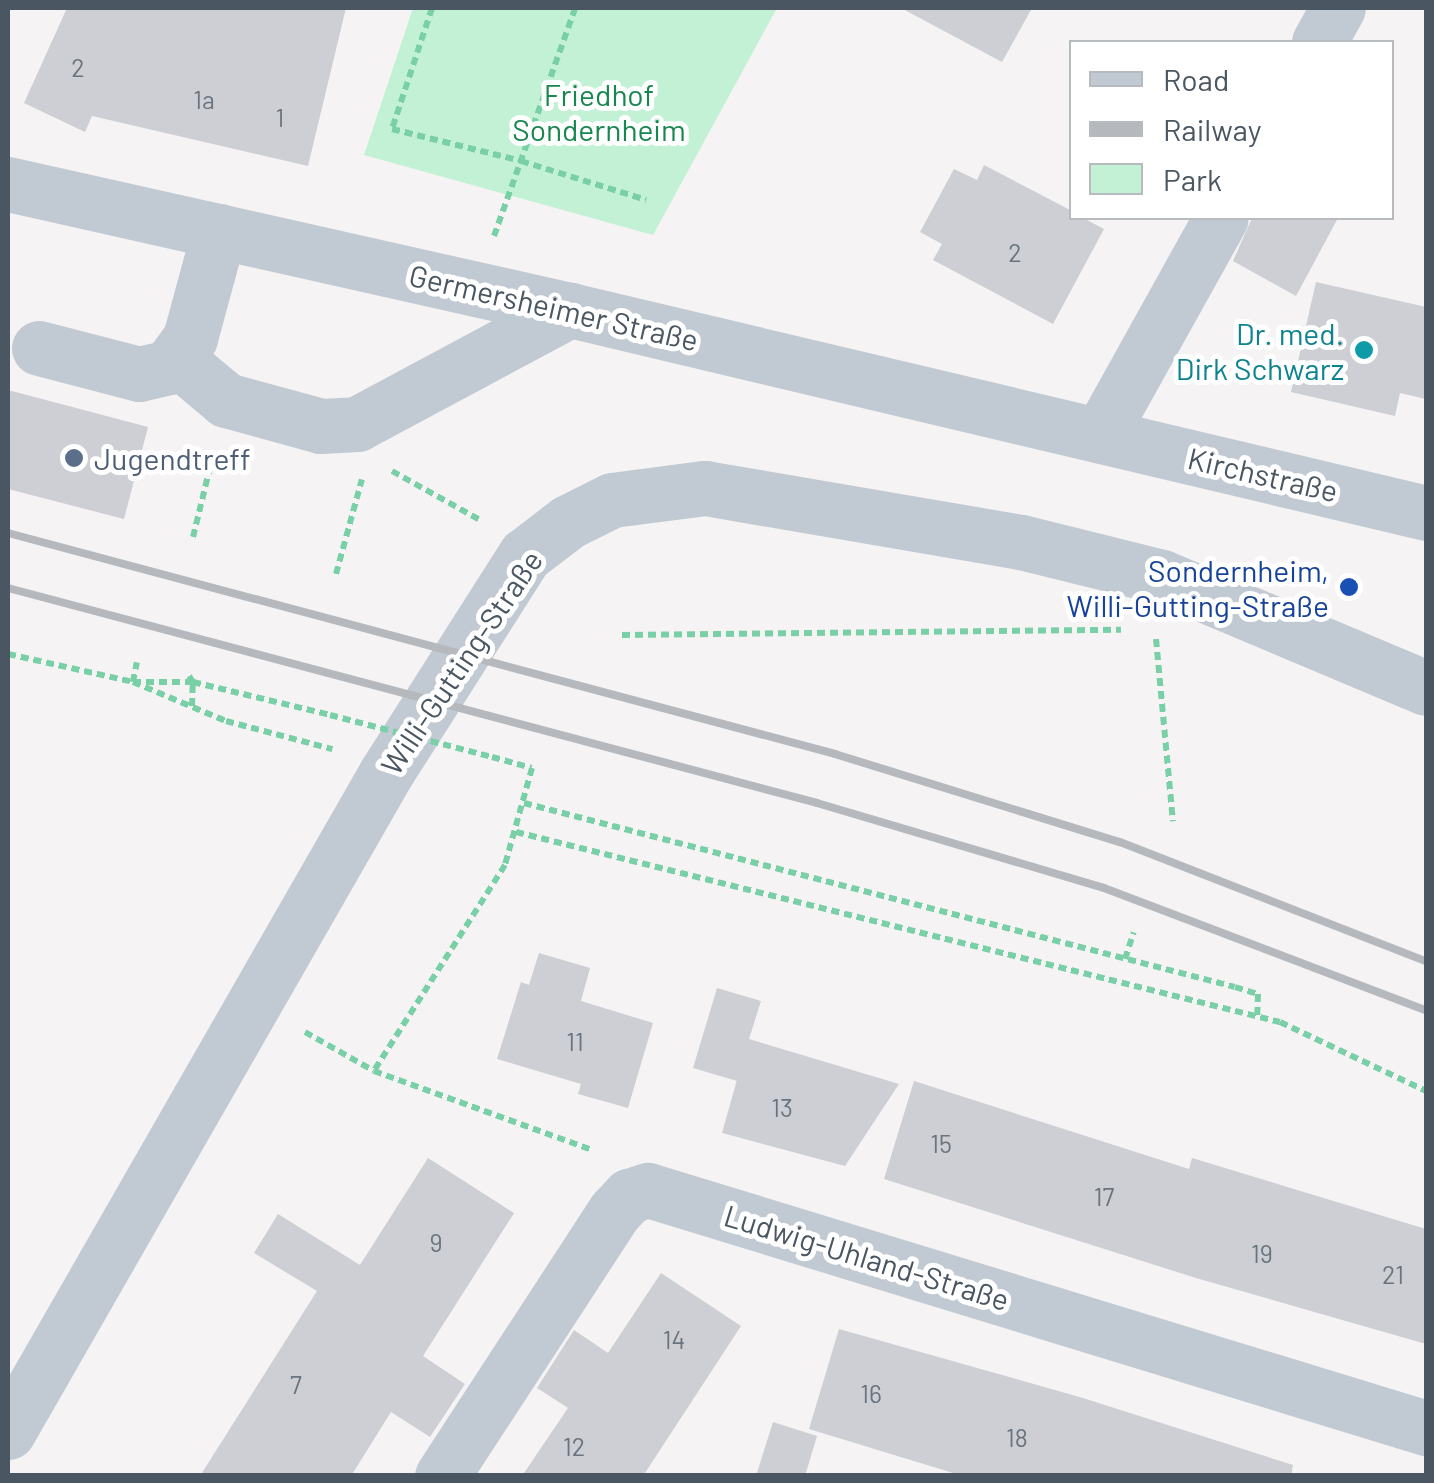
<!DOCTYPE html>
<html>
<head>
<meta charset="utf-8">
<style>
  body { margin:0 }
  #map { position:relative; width:1434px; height:1483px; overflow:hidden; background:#f5f3f3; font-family:Barlow,sans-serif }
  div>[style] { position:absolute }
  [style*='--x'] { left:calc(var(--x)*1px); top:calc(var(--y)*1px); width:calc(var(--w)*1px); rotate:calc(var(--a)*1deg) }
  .green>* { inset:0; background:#c3f1d5 }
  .building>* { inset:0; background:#cdcfd5 }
  .path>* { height:6px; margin-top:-3px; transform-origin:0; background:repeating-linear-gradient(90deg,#7ad0a6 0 8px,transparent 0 13px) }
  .minor>* { height:55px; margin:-27.5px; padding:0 27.5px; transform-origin:27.5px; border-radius:27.5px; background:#c1cad2 }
  .rail>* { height:8px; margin:-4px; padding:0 4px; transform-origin:4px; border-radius:4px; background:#b5b8bd }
  .path-bridge>* { height:6px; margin-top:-3px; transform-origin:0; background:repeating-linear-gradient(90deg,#7ad0a6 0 8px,transparent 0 13px) }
  .dots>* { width:28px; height:28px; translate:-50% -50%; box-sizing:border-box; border:5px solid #fff; border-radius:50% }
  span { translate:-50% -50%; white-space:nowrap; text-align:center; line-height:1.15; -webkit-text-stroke:10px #fff; paint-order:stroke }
  .number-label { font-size:25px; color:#6b747e }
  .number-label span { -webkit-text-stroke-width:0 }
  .park-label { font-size:30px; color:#17864f }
  .street-label { font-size:30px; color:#4a5661 }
  .culture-label { font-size:30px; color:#0d838f }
  .right { translate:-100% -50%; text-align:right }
  .service-label { font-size:30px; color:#4e5e75 }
  .left { translate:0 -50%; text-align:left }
  .transit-label { font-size:30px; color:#164399 }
  .frame { position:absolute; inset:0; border:10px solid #4a5661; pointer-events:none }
  .legend { position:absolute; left:1069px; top:40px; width:325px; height:180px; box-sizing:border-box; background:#fff; border:2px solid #b7bbc0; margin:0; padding:12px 18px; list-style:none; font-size:30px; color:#4a5661 }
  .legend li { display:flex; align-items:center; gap:20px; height:50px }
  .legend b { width:50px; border:2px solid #b7bbc0 }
</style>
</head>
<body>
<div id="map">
  <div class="green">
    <div style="clip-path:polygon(413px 8px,777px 8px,653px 235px,364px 155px)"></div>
  </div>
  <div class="building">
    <div style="clip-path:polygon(67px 8px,346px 8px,308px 166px,92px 116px,85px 132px,24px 103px)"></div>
    <div style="clip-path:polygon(901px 8px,1032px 8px,1002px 62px)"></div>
    <div style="clip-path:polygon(984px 165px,1072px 211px,1072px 218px,1083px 218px,1104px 229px,1053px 324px,933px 260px,942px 244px,920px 232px,954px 169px,977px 180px)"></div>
    <div style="clip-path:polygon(1252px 218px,1338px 218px,1296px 296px,1233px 261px)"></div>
    <div style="clip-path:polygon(1316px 282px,1426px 307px,1426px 399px,1400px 393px,1395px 416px,1291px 392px)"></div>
    <div style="clip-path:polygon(8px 390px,148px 427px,124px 519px,8px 489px)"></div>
    <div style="clip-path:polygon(539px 953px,590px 968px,581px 1001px,653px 1023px,628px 1108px,578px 1094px,581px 1084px,497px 1059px,521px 982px,529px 985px)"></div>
    <div style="clip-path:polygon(717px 988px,761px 1001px,749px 1039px,899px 1084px,845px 1166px,722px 1133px,740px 1069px,737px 1081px,693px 1068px)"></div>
    <div style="clip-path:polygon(914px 1081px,1189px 1169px,1192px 1158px,1426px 1229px,1426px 1344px,1196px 1278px,884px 1179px)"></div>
    <div style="clip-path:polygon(428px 1158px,514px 1213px,423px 1356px,465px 1384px,430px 1437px,391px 1412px,351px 1476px,200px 1476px,317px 1291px,254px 1253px,278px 1214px,360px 1265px)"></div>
    <div style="clip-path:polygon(661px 1273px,741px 1326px,643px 1476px,522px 1476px,568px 1408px,537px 1388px,574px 1330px,608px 1353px)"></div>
    <div style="clip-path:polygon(839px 1329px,1083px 1398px,1293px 1465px,1291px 1476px,963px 1476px,809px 1429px)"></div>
    <div style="clip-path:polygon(773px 1422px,817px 1436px,805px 1476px,756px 1476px)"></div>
  </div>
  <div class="path">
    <div style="--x:432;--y:8;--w:127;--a:108.3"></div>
    <div style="--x:392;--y:129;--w:133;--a:13.9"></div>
    <div style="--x:521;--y:161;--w:131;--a:17.3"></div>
    <div style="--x:494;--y:236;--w:242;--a:-70.4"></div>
    <div style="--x:392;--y:471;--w:103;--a:29.1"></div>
    <div style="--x:193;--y:537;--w:84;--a:-76.3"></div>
    <div style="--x:336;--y:574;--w:98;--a:-74.7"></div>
    <div style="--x:622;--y:635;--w:499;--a:-0.6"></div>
    <div style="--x:1156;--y:639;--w:183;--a:84.7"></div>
    <div style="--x:8;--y:654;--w:128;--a:12.6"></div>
    <div style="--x:133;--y:682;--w:20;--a:-79"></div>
    <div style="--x:189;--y:676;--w:7;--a:56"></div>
    <div style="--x:193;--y:682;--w:60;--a:180"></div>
    <div style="--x:133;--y:682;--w:101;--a:22.8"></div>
    <div style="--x:226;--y:721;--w:110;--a:14.8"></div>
    <div style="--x:192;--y:706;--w:24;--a:-88"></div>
    <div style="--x:193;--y:682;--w:141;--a:13.5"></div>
    <div style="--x:492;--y:757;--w:41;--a:15.4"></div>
    <div style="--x:532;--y:768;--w:101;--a:105.6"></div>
    <div style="--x:505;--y:865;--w:244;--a:122.5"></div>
    <div style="--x:374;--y:1071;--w:232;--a:19.9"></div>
    <div style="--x:524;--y:803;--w:734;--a:14.51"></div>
    <div style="--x:1235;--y:987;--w:24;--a:17"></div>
    <div style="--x:1258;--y:994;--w:23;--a:92"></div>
    <div style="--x:516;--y:832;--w:787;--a:13.97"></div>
    <div style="--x:1280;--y:1022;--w:161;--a:25.3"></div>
    <div style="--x:1125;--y:959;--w:28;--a:-72"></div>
    <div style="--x:305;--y:1032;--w:79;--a:29.5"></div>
  </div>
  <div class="minor">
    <div style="--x:1319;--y:42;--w:39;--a:-61"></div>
    <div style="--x:8;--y:184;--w:576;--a:12.64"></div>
    <div style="--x:570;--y:310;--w:880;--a:13.34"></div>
    <div style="--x:39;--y:348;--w:103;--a:14.6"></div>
    <div style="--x:139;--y:374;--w:31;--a:-13"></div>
    <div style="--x:169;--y:367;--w:36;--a:-54"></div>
    <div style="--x:190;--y:338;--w:111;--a:-74.8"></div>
    <div style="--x:177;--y:359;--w:64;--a:39.9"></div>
    <div style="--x:226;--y:400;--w:98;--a:15.3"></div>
    <div style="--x:321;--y:426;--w:36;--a:-3"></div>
    <div style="--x:357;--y:424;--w:242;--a:-28.2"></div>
    <div style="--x:1100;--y:435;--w:248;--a:-60.9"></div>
    <div style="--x:8;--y:1432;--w:760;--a:-60.16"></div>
    <div style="--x:386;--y:773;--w:259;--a:-57.5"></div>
    <div style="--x:525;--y:555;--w:54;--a:-37.5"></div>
    <div style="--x:568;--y:522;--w:49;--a:-26.6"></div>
    <div style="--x:612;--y:500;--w:94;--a:-7.4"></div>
    <div style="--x:705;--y:488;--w:321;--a:9.7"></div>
    <div style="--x:1021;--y:542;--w:145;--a:13.9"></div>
    <div style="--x:1162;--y:577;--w:286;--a:22.8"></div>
    <div style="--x:442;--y:1476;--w:316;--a:-56.9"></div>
    <div style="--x:615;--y:1211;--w:21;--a:-47"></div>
    <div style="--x:629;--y:1196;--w:20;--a:-18"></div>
    <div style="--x:648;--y:1190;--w:814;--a:17.01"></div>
  </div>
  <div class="rail">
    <div style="--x:8;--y:533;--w:856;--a:14.96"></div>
    <div style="--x:835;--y:754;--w:298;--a:17.2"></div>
    <div style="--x:1120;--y:842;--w:328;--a:21.3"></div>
    <div style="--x:8;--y:588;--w:837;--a:14.88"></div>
    <div style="--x:817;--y:803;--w:299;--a:16.5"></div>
    <div style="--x:1104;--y:888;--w:344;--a:20.8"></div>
  </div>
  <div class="path-bridge">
    <div style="--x:330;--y:715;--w:167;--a:14.5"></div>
  </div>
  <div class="dots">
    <div style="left:1364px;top:350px;background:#0f9aa8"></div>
    <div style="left:74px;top:458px;background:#5c6f8a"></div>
    <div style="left:1349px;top:587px;background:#1a4fb4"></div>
  </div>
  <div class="number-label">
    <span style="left:78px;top:67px">2</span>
    <span style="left:204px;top:99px">1a</span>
    <span style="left:280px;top:117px">1</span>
    <span style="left:1015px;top:252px">2</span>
    <span style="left:575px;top:1041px">11</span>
    <span style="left:782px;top:1107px">13</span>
    <span style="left:941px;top:1143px">15</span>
    <span style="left:1104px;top:1196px">17</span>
    <span style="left:436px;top:1242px">9</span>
    <span style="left:1262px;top:1253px">19</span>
    <span style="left:1393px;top:1274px">21</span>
    <span style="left:674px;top:1339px">14</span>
    <span style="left:296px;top:1384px">7</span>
    <span style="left:871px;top:1393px">16</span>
    <span style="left:1017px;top:1437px">18</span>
    <span style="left:574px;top:1446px">12</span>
  </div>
  <div class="park-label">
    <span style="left:599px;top:111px">Friedhof<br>Sondernheim</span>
  </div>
  <div class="street-label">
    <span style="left:554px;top:307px;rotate:13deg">Germersheimer Straße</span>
    <span style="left:1263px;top:474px;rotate:13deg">Kirchstraße</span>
    <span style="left:461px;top:662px;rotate:-56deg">Willi-Gutting-Straße</span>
    <span style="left:867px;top:1257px;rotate:17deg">Ludwig-Uhland-Straße</span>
  </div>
  <div class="culture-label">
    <span class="right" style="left:1344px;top:350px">Dr. med.<br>Dirk Schwarz</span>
  </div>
  <div class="service-label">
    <span class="left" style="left:94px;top:458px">Jugendtreff</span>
  </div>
  <div class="transit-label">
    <span class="right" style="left:1329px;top:587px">Sondernheim,<br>Willi-Gutting-Straße</span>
  </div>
  <div class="frame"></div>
  <ul class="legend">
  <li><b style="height:12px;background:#c1cad2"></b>Road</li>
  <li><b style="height:12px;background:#b5b8bd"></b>Railway</li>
  <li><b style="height:28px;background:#c3f1d5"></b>Park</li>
  </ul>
</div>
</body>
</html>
